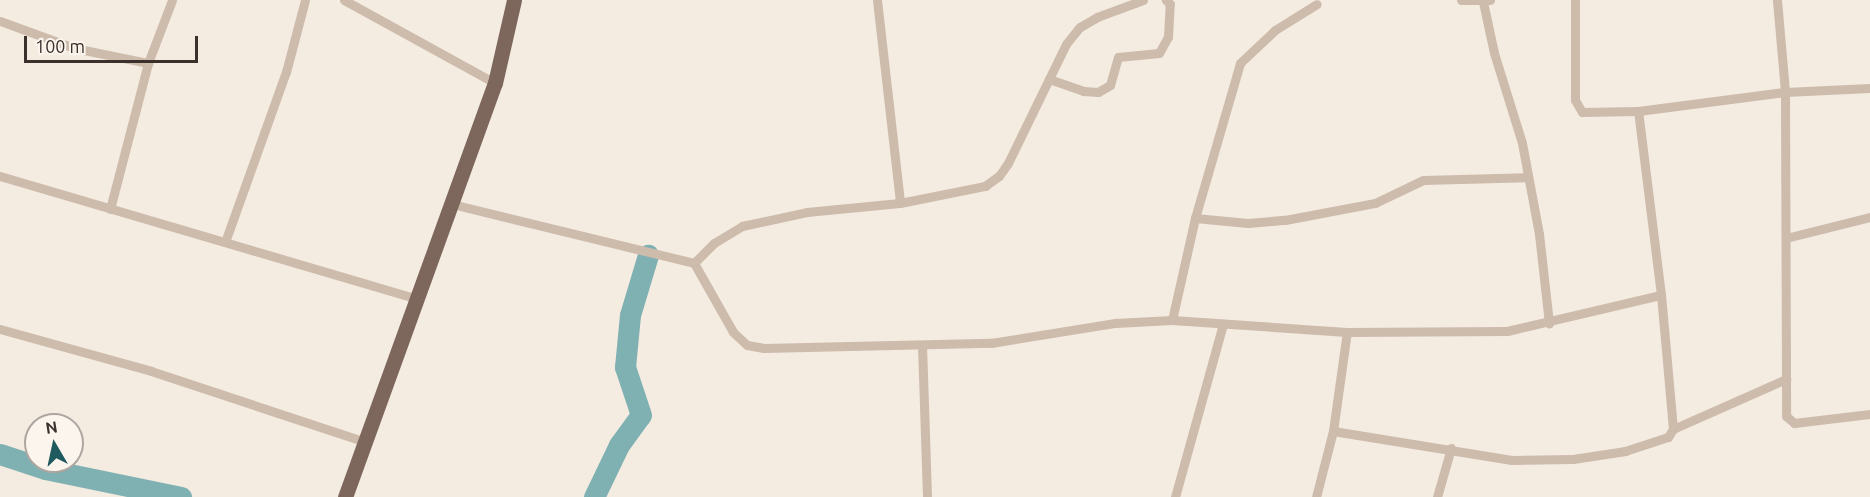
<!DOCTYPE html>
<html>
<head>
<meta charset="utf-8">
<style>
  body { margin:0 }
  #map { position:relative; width:1870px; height:497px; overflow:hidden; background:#f4ebe1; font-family:Ubuntu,sans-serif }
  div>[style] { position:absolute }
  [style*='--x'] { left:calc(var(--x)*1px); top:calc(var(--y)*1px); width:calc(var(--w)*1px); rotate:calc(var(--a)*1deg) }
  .river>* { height:21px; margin:-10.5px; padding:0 10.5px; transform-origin:10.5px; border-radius:10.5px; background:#7fb0b2 }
  .street>* { height:9px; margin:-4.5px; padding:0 4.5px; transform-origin:4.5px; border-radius:4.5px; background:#cdbbac }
  .primary>* { height:15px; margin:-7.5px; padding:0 7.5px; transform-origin:7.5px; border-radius:7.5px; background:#7d675c }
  span { translate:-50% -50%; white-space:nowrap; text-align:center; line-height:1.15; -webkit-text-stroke:4.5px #fbf5ee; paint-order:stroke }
  .north { position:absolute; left:24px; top:413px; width:60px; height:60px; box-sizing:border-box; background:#fbf5ee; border:2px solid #aea6a0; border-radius:50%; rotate:351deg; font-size:16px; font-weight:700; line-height:24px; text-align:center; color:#3b302b }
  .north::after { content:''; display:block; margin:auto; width:21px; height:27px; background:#1f5a5e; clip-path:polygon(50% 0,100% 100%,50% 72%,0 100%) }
  .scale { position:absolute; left:24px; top:36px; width:174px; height:27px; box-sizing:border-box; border:3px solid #3b302b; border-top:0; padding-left:8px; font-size:18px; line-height:21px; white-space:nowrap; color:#3b302b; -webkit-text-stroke:4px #fbf5ee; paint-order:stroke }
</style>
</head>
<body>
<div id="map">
  <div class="river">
    <div style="--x:0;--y:454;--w:47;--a:18.4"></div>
    <div style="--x:45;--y:469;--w:139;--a:11.6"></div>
    <div style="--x:594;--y:497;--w:58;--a:-64.3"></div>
    <div style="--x:619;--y:445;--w:37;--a:-54"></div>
    <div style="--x:641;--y:415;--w:51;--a:-108.4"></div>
    <div style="--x:625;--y:367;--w:52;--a:-84.5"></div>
    <div style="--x:630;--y:315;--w:63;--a:-73.3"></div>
  </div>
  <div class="street">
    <div style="--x:344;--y:0;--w:172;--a:28.8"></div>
    <div style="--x:877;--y:0;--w:204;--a:83.5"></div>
    <div style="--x:1461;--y:0;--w:29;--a:0"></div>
    <div style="--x:1575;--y:0;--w:100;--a:90"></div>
    <div style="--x:1575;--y:100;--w:14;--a:60"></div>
    <div style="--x:1582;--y:112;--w:56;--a:-1"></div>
    <div style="--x:1638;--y:111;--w:148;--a:-7.4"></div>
    <div style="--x:1785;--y:92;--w:85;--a:-2.7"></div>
    <div style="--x:1777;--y:0;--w:92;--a:85"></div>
    <div style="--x:1785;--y:92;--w:324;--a:89.8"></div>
    <div style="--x:1786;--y:416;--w:11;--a:41"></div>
    <div style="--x:1794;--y:423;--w:77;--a:-6.8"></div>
    <div style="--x:1483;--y:2;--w:52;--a:77.8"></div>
    <div style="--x:1494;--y:53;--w:94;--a:72.7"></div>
    <div style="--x:1522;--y:143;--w:93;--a:79.4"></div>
    <div style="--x:1539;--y:234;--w:90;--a:83.6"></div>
    <div style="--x:0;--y:21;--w:79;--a:20"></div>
    <div style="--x:74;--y:48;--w:76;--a:11.5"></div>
    <div style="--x:1049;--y:79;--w:36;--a:19"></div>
    <div style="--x:1083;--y:91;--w:15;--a:4"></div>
    <div style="--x:1098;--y:92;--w:14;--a:-30"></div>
    <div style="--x:1110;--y:85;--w:29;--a:-74"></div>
    <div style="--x:1118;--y:57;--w:41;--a:-5.6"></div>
    <div style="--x:1159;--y:53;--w:18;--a:-61"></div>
    <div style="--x:1168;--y:37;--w:33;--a:-87"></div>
    <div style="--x:1170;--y:4;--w:6;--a:-135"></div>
    <div style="--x:0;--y:176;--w:432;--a:16.4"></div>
    <div style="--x:452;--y:204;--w:249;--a:13.7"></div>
    <div style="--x:694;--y:263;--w:79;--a:60.5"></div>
    <div style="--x:733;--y:332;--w:19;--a:43"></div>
    <div style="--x:747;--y:345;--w:17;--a:10"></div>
    <div style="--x:764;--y:348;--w:227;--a:-1.3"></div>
    <div style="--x:991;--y:343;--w:126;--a:-9.2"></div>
    <div style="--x:1115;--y:323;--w:57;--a:-3"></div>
    <div style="--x:1172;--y:320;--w:175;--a:3.9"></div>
    <div style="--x:1347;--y:332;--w:160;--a:-0.4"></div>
    <div style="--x:1507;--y:331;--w:158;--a:-13.2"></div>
    <div style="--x:110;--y:209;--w:151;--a:-75.4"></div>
    <div style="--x:148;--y:63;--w:67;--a:-69.1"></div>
    <div style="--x:1195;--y:218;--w:53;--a:5.4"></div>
    <div style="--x:1248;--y:223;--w:37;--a:-5"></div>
    <div style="--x:1285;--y:220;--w:92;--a:-10.7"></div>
    <div style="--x:1375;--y:203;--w:53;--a:-25.6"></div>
    <div style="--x:1423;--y:180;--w:105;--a:-1.6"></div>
    <div style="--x:1786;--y:238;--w:87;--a:-14"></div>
    <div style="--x:225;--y:242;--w:181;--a:-70.3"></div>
    <div style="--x:286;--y:72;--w:74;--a:-75.2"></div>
    <div style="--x:694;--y:263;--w:28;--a:-45"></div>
    <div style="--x:714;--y:243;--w:33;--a:-31"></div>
    <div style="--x:742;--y:226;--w:66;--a:-12.2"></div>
    <div style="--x:807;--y:212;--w:93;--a:-5.5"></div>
    <div style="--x:900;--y:203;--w:87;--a:-11.3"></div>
    <div style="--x:985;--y:186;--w:17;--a:-36"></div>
    <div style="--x:999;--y:176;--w:16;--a:-55"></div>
    <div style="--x:1008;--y:163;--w:132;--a:-64"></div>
    <div style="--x:1066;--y:44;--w:22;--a:-51"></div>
    <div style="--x:1080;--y:27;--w:20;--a:-30"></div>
    <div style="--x:1097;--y:17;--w:49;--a:-20.3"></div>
    <div style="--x:1172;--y:320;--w:105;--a:-77.3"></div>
    <div style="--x:1195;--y:218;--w:161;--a:-73.8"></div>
    <div style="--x:1240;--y:63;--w:48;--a:-43.3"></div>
    <div style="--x:1275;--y:30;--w:49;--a:-31.8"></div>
    <div style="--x:0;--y:329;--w:157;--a:15.5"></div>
    <div style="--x:151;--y:371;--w:223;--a:18.3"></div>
    <div style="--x:922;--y:345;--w:152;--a:88.1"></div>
    <div style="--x:1673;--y:429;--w:124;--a:-23.9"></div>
    <div style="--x:1333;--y:431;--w:181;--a:9.2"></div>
    <div style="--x:1512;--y:460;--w:61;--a:-0.9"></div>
    <div style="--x:1573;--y:459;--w:53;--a:-8.7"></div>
    <div style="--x:1625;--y:451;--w:45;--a:-18"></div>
    <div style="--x:1668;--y:437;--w:9;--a:-58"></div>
    <div style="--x:1673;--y:429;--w:135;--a:-95.1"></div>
    <div style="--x:1661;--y:295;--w:185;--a:-97.1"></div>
    <div style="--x:1175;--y:497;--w:180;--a:-74.5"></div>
    <div style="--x:1316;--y:497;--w:68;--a:-75.6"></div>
    <div style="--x:1333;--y:431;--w:100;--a:-82"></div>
    <div style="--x:1437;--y:497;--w:51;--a:-74.1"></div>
  </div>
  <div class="primary">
    <div style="--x:345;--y:497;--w:440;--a:-70.1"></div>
    <div style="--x:495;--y:83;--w:85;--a:-77.1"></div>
  </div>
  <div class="north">N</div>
  <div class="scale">100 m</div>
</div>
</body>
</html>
